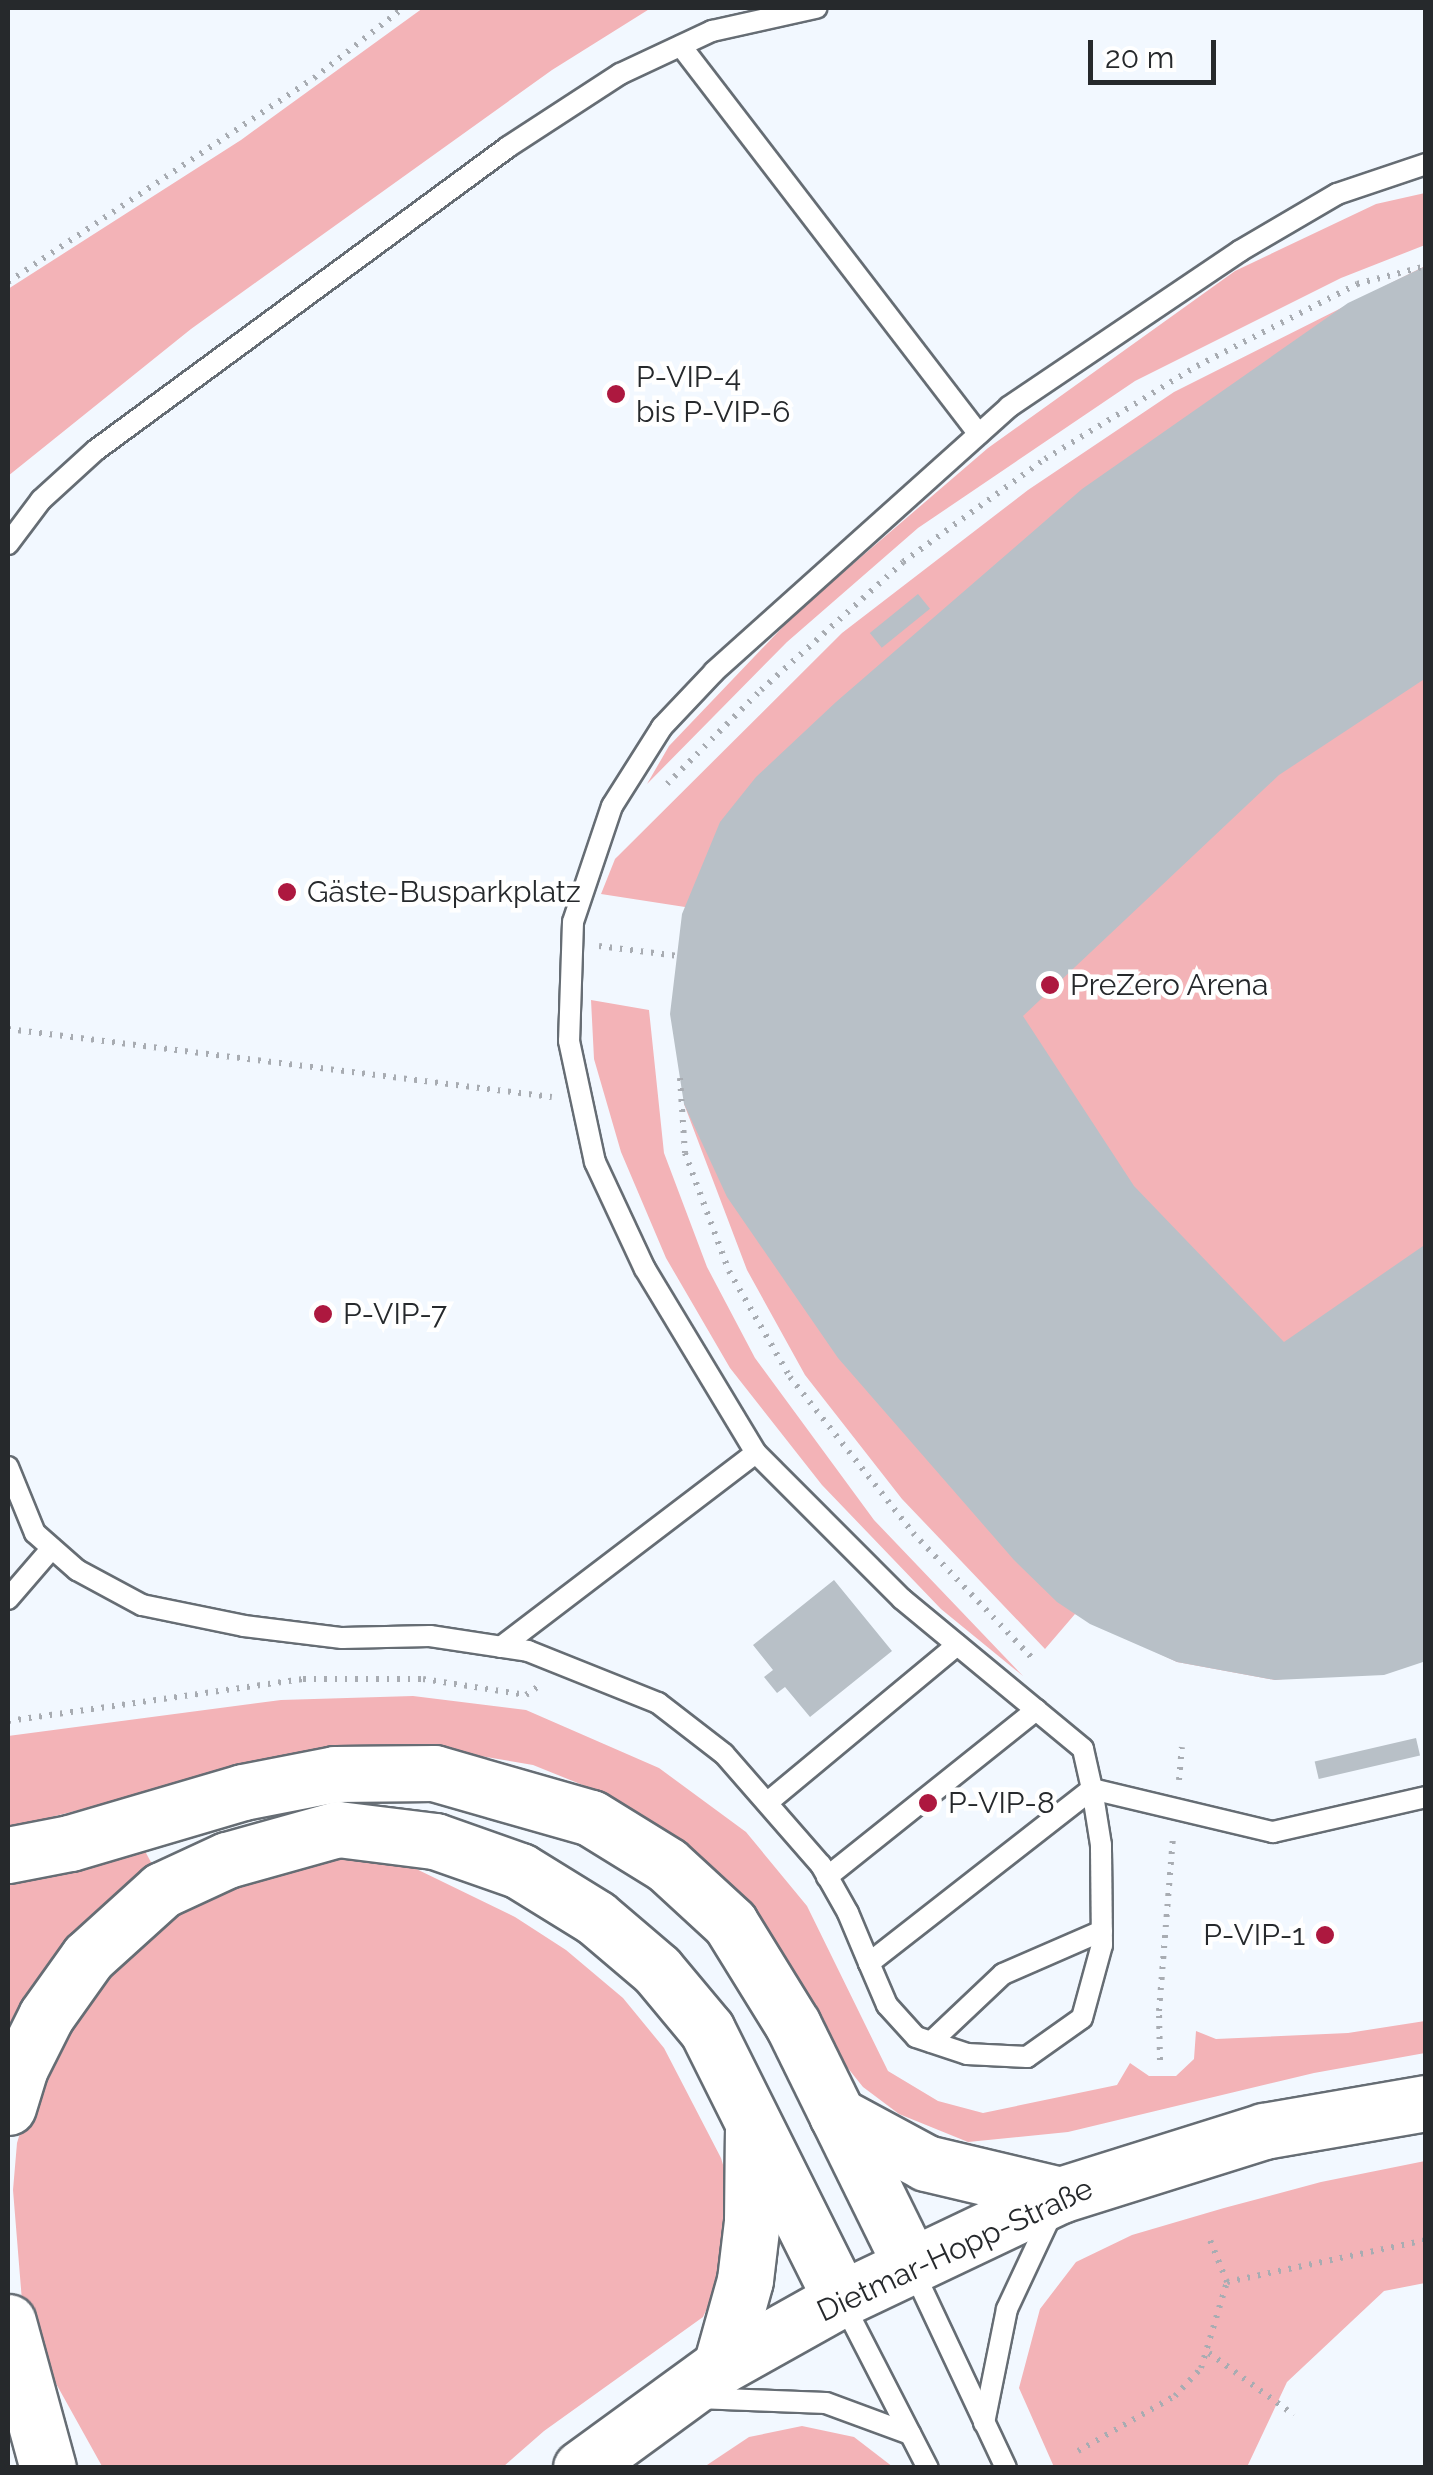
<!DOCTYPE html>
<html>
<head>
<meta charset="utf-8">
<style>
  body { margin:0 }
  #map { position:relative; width:1433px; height:2475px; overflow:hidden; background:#f2f8ff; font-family:Raleway,sans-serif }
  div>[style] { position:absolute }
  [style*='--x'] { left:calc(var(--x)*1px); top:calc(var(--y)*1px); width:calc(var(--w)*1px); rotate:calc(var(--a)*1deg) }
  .green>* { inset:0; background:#f3b3b7 }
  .building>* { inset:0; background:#b8c0c7; transform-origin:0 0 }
  .path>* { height:6px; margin-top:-3px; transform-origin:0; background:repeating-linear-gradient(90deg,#a8acb2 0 2.5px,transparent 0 10.5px) }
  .roads { filter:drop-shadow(2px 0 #666d74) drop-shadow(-2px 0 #666d74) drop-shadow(0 2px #666d74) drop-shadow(0 -2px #666d74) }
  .lane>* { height:20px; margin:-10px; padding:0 10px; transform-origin:10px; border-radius:10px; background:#fff }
  .secondary>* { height:55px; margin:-27.5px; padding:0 27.5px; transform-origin:27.5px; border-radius:27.5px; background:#fff }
  .highway>* { height:55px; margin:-27.5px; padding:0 27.5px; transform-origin:27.5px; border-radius:27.5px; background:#fff }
  .dots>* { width:28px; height:28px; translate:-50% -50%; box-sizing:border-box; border:5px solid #fff; border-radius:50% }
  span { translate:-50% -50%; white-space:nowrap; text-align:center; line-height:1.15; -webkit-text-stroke:9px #fff; paint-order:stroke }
  .poi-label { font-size:30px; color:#26292c }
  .left { translate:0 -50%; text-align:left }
  .right { translate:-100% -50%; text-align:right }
  .street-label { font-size:30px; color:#26292c }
  .frame { position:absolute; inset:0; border:10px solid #26292c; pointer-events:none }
  .scale { position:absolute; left:1088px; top:40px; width:128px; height:45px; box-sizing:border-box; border:5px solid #26292c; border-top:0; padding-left:12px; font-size:30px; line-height:35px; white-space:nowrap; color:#26292c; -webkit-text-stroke:8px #fff; paint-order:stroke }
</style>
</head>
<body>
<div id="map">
  <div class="green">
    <div style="clip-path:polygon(423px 8px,651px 8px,552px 70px,191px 329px,8px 476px,8px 289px,241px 140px)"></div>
    <div style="clip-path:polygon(1425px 193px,1425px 245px,1341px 278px,1135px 381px,918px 528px,787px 642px,647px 784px,669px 746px,797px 612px,988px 448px,1235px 271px,1376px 204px)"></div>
    <div style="clip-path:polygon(1425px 266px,1425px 1661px,1275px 1680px,1177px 1662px,1075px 1614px,1045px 1649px,902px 1499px,805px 1375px,747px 1270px,684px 1104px,685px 907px,601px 894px,615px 859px,842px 633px,1028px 490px,1174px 392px)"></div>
    <div style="clip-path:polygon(591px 1000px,649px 1010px,664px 1153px,707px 1267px,755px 1358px,874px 1520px,1023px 1676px,941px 1609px,822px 1485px,730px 1368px,666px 1258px,621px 1152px,594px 1059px)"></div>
    <div style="clip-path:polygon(413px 1696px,526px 1710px,659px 1768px,746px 1832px,807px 1906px,888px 2071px,938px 2101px,983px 2113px,1117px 2085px,1130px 2063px,1149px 2076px,1176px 2076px,1194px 2059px,1196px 2031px,1216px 2039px,1348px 2033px,1425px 2021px,1425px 2053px,1314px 2073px,1068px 2132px,968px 2142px,899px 2114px,863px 2087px,843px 2062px,778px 1948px,748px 1908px,685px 1843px,610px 1796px,533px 1765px,415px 1745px,323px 1748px,8px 1828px,8px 1736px,281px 1700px)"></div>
    <div style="clip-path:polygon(145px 1851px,154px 1868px,8px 2040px,8px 1883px)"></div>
    <div style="clip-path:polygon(324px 1857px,404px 1863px,515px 1917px,566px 1950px,623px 1998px,664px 2048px,721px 2158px,734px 2201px,719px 2283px,703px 2317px,544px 2431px,503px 2467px,103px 2468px,39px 2353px,22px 2301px,13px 2190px,17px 2143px,36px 2080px,85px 1989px,215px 1880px)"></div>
    <div style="clip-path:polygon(1425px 2161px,1425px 2283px,1384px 2291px,1287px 2382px,1247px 2467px,1054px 2467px,1019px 2388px,1040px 2309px,1076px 2262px,1132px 2235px,1224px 2208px,1321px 2182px)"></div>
    <div style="clip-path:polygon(802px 2426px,854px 2437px,893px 2467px,704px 2467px,749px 2437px)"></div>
  </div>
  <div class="building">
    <div style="clip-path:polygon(1426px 266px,1426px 678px,1279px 775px,1023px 1016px,1134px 1186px,1284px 1342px,1426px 1244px,1426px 1661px,1384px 1675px,1275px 1680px,1177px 1662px,1090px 1624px,1057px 1602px,1014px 1560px,838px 1358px,727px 1197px,684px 1104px,670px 1014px,682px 914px,720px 822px,756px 777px,836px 702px,1082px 489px,1348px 303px)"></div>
    <div style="left:918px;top:594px;width:19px;height:62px;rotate:51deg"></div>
    <div style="clip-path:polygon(834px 1580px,892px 1651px,810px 1717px,785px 1687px,777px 1693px,764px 1677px,773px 1670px,753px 1645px)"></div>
    <div style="left:1416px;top:1738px;width:18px;height:104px;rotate:77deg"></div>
  </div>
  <div class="path">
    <div style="--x:8;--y:282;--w:368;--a:-33.7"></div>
    <div style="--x:314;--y:78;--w:113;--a:-38.2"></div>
    <div style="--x:667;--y:784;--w:133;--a:-45"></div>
    <div style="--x:761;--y:690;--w:191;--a:-42"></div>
    <div style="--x:903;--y:562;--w:175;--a:-36"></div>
    <div style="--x:1045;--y:459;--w:178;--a:-31.5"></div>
    <div style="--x:1197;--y:366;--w:180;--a:-27.1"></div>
    <div style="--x:1357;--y:284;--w:71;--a:-14.6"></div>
    <div style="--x:599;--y:946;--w:80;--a:7.2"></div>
    <div style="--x:8;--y:1029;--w:548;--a:7.13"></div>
    <div style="--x:680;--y:1078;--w:75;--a:86.2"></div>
    <div style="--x:685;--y:1153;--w:126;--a:69.6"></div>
    <div style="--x:729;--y:1271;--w:122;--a:60.1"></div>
    <div style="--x:790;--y:1377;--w:199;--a:51.7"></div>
    <div style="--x:913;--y:1533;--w:177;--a:46.4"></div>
    <div style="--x:8;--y:1721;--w:298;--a:-8.1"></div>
    <div style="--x:303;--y:1679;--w:120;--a:0"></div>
    <div style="--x:423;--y:1679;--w:104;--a:8.8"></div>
    <div style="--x:526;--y:1695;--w:16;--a:-35"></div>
    <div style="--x:1179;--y:1780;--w:33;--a:-85"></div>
    <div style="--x:1160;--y:2060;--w:49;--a:-91.2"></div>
    <div style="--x:1159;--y:2011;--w:175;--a:-85.4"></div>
    <div style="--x:1227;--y:2282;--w:203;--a:-11.9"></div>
    <div style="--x:1209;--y:2353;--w:105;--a:36.1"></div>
    <div style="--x:1078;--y:2451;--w:112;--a:-29.6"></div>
    <div style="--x:1175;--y:2396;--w:38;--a:-47"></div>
    <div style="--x:1201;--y:2368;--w:90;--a:-73.2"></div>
    <div style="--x:1227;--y:2282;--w:45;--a:-112"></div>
  </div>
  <div class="roads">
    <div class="lane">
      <div style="--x:681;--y:46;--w:489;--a:52.5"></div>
      <div style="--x:1426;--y:164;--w:94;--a:161.4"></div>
      <div style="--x:1337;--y:194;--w:113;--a:149.6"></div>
      <div style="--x:1240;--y:251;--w:279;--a:146"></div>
      <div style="--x:1009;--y:407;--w:397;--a:138.1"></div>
      <div style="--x:714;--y:672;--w:76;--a:133.4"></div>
      <div style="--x:662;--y:727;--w:93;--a:122.3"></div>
      <div style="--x:612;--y:806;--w:122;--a:108.6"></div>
      <div style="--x:573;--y:922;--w:119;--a:91.9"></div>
      <div style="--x:569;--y:1041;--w:124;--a:77.9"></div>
      <div style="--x:595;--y:1162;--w:118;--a:65"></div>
      <div style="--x:645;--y:1269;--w:215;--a:58.9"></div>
      <div style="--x:756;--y:1453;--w:206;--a:45"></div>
      <div style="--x:902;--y:1599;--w:235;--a:39.6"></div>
      <div style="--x:1083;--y:1749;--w:41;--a:77.3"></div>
      <div style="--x:1092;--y:1789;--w:186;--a:13.4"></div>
      <div style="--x:1273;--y:1832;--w:157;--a:-12.9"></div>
      <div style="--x:8;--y:544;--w:55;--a:-53.1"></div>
      <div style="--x:41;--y:500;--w:74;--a:-42.3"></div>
      <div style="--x:96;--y:450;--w:511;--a:-36.33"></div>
      <div style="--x:508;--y:147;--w:134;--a:-33.1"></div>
      <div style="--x:620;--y:74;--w:102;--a:-25.1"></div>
      <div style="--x:712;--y:31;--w:107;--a:-12.5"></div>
      <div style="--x:8;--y:1467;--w:71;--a:67.8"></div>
      <div style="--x:35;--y:1533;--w:56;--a:41.4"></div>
      <div style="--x:77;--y:1570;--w:74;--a:28.3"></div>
      <div style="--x:142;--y:1605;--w:104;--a:11.6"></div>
      <div style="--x:244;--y:1626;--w:99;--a:7"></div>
      <div style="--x:342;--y:1638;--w:88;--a:-1.3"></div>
      <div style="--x:430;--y:1636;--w:99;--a:8.7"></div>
      <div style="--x:528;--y:1651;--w:140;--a:21.8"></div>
      <div style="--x:658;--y:1703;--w:83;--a:37.7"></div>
      <div style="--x:724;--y:1754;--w:147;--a:48.9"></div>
      <div style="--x:821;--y:1865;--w:55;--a:60.6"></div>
      <div style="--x:848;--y:1913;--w:54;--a:67.2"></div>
      <div style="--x:869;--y:1963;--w:46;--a:66.8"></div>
      <div style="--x:887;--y:2005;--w:43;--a:47.8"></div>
      <div style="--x:916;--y:2037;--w:54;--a:18.4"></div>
      <div style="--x:967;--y:2054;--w:60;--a:2.9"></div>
      <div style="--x:1027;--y:2057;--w:67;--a:-35.3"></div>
      <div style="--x:1082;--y:2018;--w:76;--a:-74.7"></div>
      <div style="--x:1102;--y:1945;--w:100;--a:-90.6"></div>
      <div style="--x:1101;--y:1845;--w:57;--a:-99.1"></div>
      <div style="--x:1092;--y:1789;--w:283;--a:142"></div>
      <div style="--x:8;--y:1599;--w:67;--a:-49.2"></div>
      <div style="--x:501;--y:1647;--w:320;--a:-37.3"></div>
      <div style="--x:768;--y:1802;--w:246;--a:-39.7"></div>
      <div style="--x:827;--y:1877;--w:268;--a:-38.6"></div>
      <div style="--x:931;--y:2042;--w:99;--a:-43.4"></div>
      <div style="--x:1003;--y:1974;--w:108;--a:-23.5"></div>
      <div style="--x:911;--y:2266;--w:223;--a:64.8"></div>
      <div style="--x:842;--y:2301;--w:188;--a:62.8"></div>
      <div style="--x:697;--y:2398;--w:129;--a:2.2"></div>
      <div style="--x:826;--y:2403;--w:90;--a:20.3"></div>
      <div style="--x:984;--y:2423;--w:116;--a:-78.6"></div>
      <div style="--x:1007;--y:2309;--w:106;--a:-64.9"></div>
    </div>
    <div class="secondary">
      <div style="--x:581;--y:2468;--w:173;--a:-36.1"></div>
      <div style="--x:721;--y:2366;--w:137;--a:-29.2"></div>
      <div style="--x:841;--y:2299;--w:242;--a:-25.4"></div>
      <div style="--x:1060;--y:2195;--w:214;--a:-17.4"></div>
      <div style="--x:1264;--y:2131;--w:164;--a:-9.8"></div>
    </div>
    <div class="highway">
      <div style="--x:8;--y:1855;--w:63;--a:-11"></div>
      <div style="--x:70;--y:1843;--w:180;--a:-16.4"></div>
      <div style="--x:243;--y:1792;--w:94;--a:-11.1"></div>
      <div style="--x:335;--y:1774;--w:99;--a:-0.6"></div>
      <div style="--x:434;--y:1773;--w:163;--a:16"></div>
      <div style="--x:591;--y:1818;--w:89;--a:31.7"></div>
      <div style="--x:667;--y:1865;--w:86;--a:42.6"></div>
      <div style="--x:730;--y:1923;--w:120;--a:58.3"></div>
      <div style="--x:793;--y:2025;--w:267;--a:63.8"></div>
      <div style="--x:8;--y:2107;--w:39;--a:-73"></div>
      <div style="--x:19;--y:2070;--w:60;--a:-63.4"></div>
      <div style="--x:46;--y:2016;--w:72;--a:-54.6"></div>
      <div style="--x:88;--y:1957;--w:100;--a:-42.2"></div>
      <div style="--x:162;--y:1890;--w:72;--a:-24.8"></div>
      <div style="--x:227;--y:1860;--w:115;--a:-15.6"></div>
      <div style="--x:338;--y:1829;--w:98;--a:7.1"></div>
      <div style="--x:435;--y:1841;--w:90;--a:19.4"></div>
      <div style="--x:520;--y:1871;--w:89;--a:31.7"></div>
      <div style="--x:596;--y:1918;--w:80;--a:40.4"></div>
      <div style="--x:657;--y:1970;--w:78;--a:50.2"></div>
      <div style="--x:707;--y:2030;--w:301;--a:63.5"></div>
      <div style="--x:837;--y:2115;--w:101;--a:28.3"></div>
      <div style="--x:926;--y:2163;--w:138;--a:13.4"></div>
      <div style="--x:8;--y:2322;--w:151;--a:74.7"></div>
      <div style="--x:721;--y:2366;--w:89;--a:-74.4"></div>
      <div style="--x:745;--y:2280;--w:59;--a:-83.2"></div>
      <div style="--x:752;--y:2221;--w:92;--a:-89.4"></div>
    </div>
  </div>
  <div class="dots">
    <div style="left:616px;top:394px;background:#ad183f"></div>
    <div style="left:287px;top:892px;background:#ad183f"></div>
    <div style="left:1050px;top:985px;background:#ad183f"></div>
    <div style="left:323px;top:1314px;background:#ad183f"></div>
    <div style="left:928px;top:1803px;background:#ad183f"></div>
    <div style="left:1325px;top:1935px;background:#ad183f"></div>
  </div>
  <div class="poi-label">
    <span class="left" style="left:636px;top:394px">P-VIP-4<br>bis P-VIP-6</span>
    <span class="left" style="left:307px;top:892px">Gäste-Busparkplatz</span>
    <span class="left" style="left:1070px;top:985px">PreZero Arena</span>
    <span class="left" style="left:343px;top:1314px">P-VIP-7</span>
    <span class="left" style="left:948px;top:1803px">P-VIP-8</span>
    <span class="right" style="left:1305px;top:1935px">P-VIP-1</span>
  </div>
  <div class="street-label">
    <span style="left:955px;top:2250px;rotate:-25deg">Dietmar-Hopp-Straße</span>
  </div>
  <div class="frame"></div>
  <div class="scale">20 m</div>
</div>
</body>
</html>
